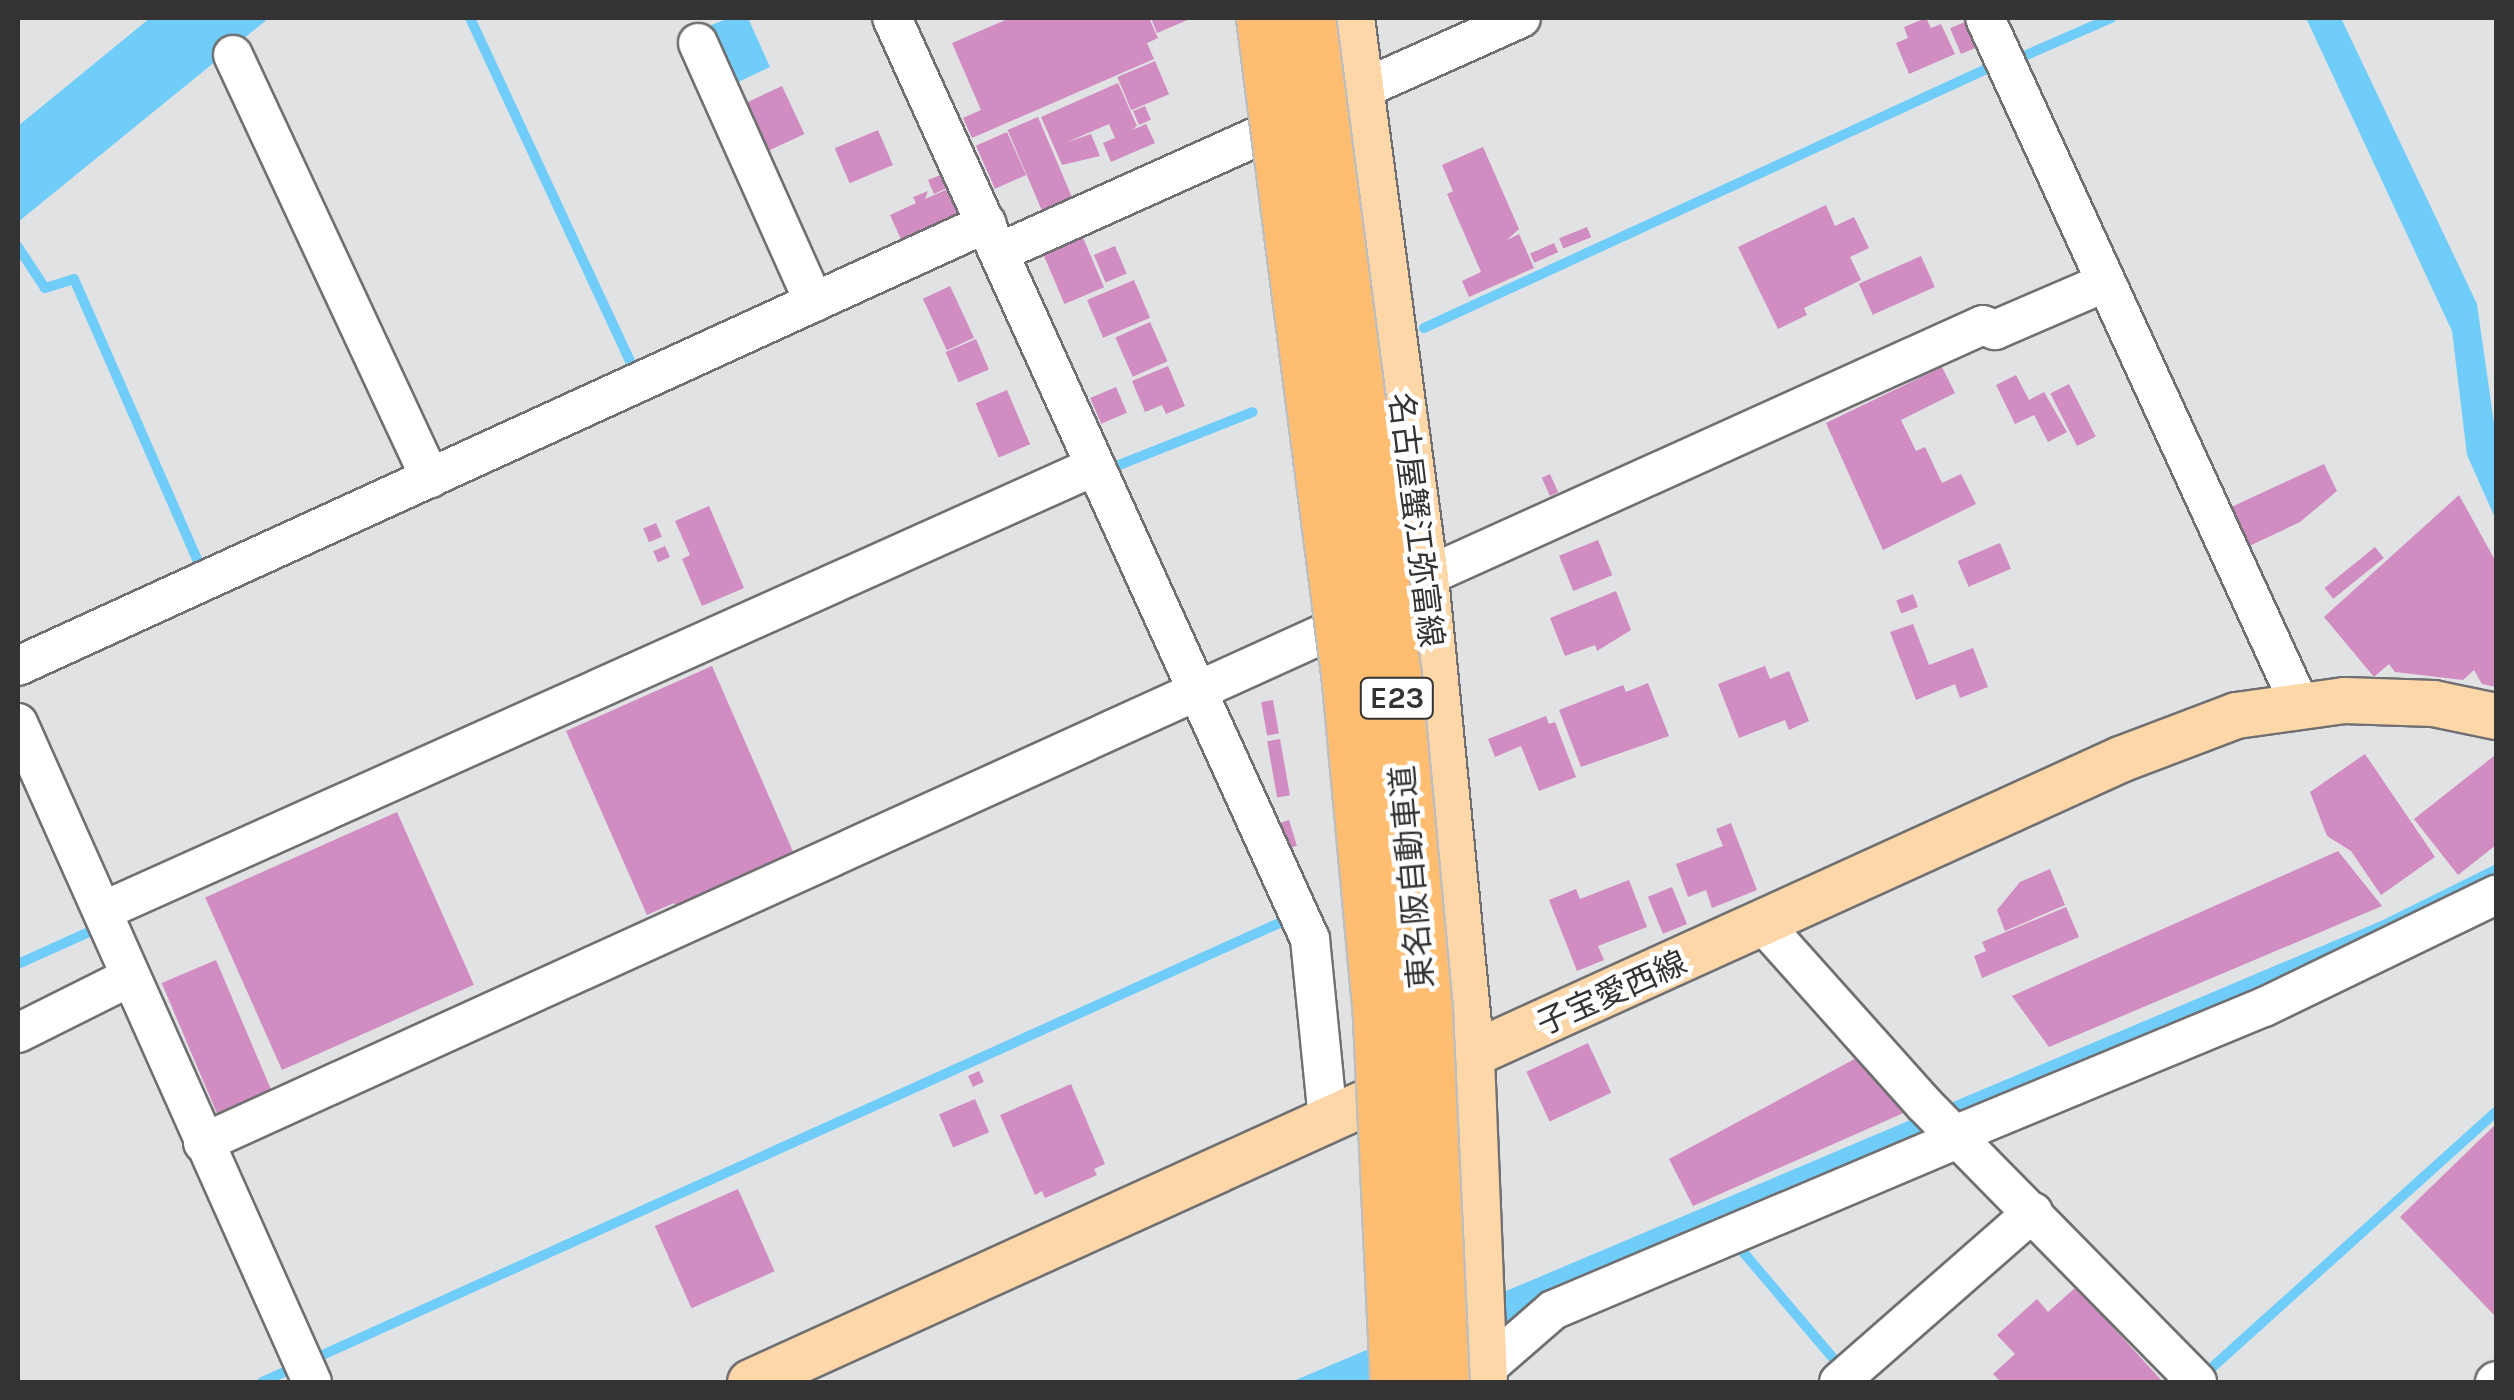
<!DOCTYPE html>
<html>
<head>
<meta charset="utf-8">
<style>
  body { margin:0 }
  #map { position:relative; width:2514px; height:1400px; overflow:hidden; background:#e1e2e4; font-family:Karla,"Noto Sans JP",sans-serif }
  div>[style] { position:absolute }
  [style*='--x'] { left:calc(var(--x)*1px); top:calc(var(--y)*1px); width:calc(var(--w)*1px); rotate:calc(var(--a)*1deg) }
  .water>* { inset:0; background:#70cdf9 }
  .stream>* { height:10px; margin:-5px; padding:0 5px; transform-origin:5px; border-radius:5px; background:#70cdf9 }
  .building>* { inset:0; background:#d18cc1; transform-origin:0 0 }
  .roads { filter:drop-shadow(2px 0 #707072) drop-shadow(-2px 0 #707072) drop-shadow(0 2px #707072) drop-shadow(0 -2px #707072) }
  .minor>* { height:38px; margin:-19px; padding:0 19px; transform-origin:19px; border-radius:19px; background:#fff }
  .major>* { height:45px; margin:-22.5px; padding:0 22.5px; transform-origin:22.5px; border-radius:22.5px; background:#fed7a9 }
  .bridges { filter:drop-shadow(2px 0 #bebebe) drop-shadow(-2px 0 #bebebe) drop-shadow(0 2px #bebebe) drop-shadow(0 -2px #bebebe) }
  .highway-bridge>* { height:52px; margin:-26px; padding:0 26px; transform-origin:26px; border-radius:26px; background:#febd70 }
  span { translate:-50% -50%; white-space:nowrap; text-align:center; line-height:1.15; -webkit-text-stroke:9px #fff; paint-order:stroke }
  .shield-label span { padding:2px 8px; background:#fff; border:2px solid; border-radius:8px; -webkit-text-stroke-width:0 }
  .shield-label { font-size:30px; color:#333334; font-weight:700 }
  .street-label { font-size:32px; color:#333334 }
  .frame { position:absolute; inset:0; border:20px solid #333334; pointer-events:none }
</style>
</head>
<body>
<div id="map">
  <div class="water">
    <div style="clip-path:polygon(150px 18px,269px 18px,18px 222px,18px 126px)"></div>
    <div style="clip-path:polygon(729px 18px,748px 18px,770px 67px,734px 84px,709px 26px)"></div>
    <div style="clip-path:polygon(2306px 18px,2341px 18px,2477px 304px,2496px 437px,2496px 520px,2467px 455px,2452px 331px)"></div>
    <div style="clip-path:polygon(2496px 864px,2496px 885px,1392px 1382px,1291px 1382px,2381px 921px)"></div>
  </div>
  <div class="stream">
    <div style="--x:470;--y:18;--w:393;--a:65"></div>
    <div style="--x:2015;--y:60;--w:105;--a:-23.6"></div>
    <div style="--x:18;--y:247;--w:49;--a:56.6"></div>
    <div style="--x:45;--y:288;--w:30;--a:-17"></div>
    <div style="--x:74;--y:279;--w:313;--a:66.3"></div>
    <div style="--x:1424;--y:328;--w:629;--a:-24.73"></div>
    <div style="--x:1114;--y:467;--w:149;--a:-21.6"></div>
    <div style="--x:18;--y:964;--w:80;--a:-24.3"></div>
    <div style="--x:1738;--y:1246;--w:156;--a:49.7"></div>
    <div style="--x:318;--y:1357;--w:1064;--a:-24.3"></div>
    <div style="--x:2207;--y:1372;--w:389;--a:-42"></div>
    <div style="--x:262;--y:1382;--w:34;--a:-24"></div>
  </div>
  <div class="building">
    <div style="clip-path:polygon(1010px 18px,1149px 18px,1158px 38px,1147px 43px,1154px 59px,972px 138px,963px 118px,981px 110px,952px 43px)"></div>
    <div style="clip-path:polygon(1151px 18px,1192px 18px,1157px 33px)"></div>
    <div style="clip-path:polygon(1926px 18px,1931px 28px,1941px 24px,1955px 54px,1909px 74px,1896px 43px,1908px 38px,1904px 27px)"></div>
    <div style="left:1974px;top:18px;width:28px;height:26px;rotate:67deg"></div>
    <div style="left:1155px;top:61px;width:36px;height:41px;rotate:67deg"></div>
    <div style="clip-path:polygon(1118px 83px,1137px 126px,1132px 130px,1146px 124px,1155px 143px,1111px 162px,1103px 143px,1115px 138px,1109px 124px,1065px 143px,1091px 134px,1100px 156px,1062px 165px,1041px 117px)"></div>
    <div style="left:782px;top:86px;width:53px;height:49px;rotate:65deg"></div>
    <div style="left:1145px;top:106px;width:15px;height:13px;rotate:67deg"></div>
    <div style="left:1038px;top:117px;width:89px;height:33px;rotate:67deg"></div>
    <div style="left:878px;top:130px;width:38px;height:47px;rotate:67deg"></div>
    <div style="left:1007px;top:132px;width:47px;height:34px;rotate:66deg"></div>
    <div style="clip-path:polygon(1483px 147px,1519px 229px,1507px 240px,1519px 234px,1534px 268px,1469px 297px,1462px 281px,1481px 272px,1447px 194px,1453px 191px,1442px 165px)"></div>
    <div style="clip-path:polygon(943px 174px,958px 183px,934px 194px,928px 180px)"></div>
    <div style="clip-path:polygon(957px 185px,972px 218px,905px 248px,890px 215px,916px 203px,913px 197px,928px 191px,925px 199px)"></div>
    <div style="clip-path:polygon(1826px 205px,1835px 226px,1854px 217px,1869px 248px,1850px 257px,1861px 280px,1804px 308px,1807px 315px,1778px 329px,1738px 247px)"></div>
    <div style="left:1587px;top:227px;width:11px;height:30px;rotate:68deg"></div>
    <div style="left:1081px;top:233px;width:59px;height:43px;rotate:67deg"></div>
    <div style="left:1554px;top:243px;width:10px;height:26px;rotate:66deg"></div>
    <div style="left:1115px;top:246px;width:30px;height:23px;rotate:67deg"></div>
    <div style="left:1921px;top:256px;width:34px;height:68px;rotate:66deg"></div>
    <div style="left:1134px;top:280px;width:41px;height:51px;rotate:67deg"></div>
    <div style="left:950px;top:286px;width:57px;height:30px;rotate:65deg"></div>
    <div style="left:1150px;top:322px;width:43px;height:38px;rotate:66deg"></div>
    <div style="left:976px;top:339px;width:33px;height:33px;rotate:67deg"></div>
    <div style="clip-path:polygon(1168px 366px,1185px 406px,1166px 414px,1162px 405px,1145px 412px,1132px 381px)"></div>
    <div style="clip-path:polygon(1942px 367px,1955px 393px,1901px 420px,1916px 451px,1925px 447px,1942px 483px,1961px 474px,1976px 504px,1883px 550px,1826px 423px)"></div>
    <div style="clip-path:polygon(2016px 375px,2029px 400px,2044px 392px,2067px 432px,2048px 442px,2034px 415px,2015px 424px,1996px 385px)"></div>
    <div style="left:2069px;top:384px;width:59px;height:21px;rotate:63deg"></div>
    <div style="left:1116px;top:387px;width:28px;height:28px;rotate:67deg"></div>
    <div style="left:1007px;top:390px;width:59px;height:34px;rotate:67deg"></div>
    <div style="clip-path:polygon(2324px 464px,2337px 491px,2300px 522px,2245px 548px,2227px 509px)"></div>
    <div style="left:1550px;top:474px;width:20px;height:9px;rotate:66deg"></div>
    <div style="clip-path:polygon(2459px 495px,2496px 562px,2496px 687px,2482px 684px,2474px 670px,2463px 680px,2395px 672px,2389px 664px,2374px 677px,2324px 617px)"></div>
    <div style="clip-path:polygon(709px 506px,744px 588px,702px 606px,682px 559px,690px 555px,675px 521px)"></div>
    <div style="left:656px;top:523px;width:15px;height:14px;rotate:67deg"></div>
    <div style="left:1598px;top:540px;width:38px;height:42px;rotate:68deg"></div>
    <div style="left:2000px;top:543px;width:28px;height:46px;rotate:67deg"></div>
    <div style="left:665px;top:546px;width:12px;height:13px;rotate:66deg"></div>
    <div style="left:2375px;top:547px;width:14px;height:65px;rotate:51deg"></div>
    <div style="clip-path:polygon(1616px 591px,1631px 630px,1597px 651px,1595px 645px,1565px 656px,1550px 618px)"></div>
    <div style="left:1913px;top:594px;width:14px;height:18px;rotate:69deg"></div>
    <div style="clip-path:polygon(1913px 624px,1929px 665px,1973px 648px,1988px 687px,1960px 698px,1955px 684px,1916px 700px,1890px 632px)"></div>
    <div style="clip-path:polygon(712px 666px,798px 863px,679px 915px,674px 903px,647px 915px,566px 731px)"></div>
    <div style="clip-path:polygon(1765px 666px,1770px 679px,1789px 671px,1809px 721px,1789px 730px,1785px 720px,1739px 738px,1718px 684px)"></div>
    <div style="clip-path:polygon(1648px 683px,1669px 736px,1581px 767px,1559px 710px,1623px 685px,1626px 692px)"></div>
    <div style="left:1273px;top:700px;width:34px;height:12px;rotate:80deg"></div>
    <div style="clip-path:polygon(1546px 716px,1549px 724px,1555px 722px,1576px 777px,1539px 791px,1521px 746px,1495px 757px,1488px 739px)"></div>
    <div style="left:1280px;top:739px;width:57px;height:13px;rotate:80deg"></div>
    <div style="clip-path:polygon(2365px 754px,2435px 857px,2381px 895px,2351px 851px,2327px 836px,2310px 792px)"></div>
    <div style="clip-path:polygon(2494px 756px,2496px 845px,2458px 875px,2414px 819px)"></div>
    <div style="left:397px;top:812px;width:189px;height:210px;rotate:66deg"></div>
    <div style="left:1289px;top:820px;width:27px;height:9px;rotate:73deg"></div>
    <div style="clip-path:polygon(1731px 823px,1757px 890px,1712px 908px,1706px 890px,1688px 897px,1676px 864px,1723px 846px,1716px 829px)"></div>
    <div style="clip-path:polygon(2338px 851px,2382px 906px,2049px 1047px,2012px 996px)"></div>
    <div style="clip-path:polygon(2050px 869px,2065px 905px,2005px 931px,1997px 910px,2020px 882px)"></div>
    <div style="clip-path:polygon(1629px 880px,1647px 927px,1598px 946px,1604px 960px,1577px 971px,1549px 900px,1576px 889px,1580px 899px)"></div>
    <div style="left:1672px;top:887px;width:40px;height:26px;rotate:68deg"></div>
    <div style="clip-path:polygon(2066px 907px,2079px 937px,1982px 978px,1974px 956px,1986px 951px,1982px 942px)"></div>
    <div style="left:216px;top:960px;width:150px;height:59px;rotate:67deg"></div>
    <div style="left:1588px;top:1043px;width:55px;height:68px;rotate:65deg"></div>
    <div style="clip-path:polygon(1862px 1055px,1908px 1111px,1693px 1206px,1669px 1159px)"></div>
    <div style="left:979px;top:1071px;width:12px;height:12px;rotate:66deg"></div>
    <div style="clip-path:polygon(1071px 1084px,1105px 1164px,1094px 1169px,1097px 1175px,1045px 1198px,1042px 1191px,1035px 1195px,1000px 1115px)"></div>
    <div style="left:975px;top:1099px;width:36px;height:39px;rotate:67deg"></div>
    <div style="clip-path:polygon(2496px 1124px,2496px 1317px,2400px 1217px)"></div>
    <div style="left:738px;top:1189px;width:90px;height:91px;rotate:66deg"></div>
    <div style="clip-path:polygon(2076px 1287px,2163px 1382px,2001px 1382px,1993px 1374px,2015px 1354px,1997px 1335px,2037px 1299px,2048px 1312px)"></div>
  </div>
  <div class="roads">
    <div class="minor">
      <div style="--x:892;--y:18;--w:1011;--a:65.59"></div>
      <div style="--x:1310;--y:939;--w:180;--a:84.3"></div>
      <div style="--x:1985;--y:18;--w:756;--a:65.37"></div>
      <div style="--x:698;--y:43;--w:284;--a:65.9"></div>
      <div style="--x:233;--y:55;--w:467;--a:65"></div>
      <div style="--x:1000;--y:252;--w:571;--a:-24.19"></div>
      <div style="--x:1425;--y:577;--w:612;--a:-24.3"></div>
      <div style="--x:1983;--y:325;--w:13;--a:23"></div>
      <div style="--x:1995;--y:330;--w:119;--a:-23.3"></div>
      <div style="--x:18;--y:666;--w:1065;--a:-24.57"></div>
      <div style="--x:18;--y:723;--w:722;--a:65.96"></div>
      <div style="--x:105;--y:910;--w:1083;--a:-24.15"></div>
      <div style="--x:1764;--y:925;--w:239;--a:48.2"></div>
      <div style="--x:1923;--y:1103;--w:391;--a:45.5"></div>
      <div style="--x:18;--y:1033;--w:123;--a:-26.6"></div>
      <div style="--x:1957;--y:1134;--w:332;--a:-22.5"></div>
      <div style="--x:2264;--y:1007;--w:258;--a:-25.8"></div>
      <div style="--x:203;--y:1143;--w:1273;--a:-24.45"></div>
      <div style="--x:1484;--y:1370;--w:91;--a:-41"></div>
      <div style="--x:1553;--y:1310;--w:443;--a:-22.9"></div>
      <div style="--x:1839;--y:1382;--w:258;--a:-41.2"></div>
      <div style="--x:2495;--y:1382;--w:1;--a:-45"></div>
    </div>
    <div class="major">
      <div style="--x:1351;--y:18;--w:564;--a:82.46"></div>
      <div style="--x:1425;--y:577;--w:483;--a:84.5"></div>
      <div style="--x:1471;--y:1058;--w:324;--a:87.7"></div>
      <div style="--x:750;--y:1382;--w:1505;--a:-24.45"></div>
      <div style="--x:2120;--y:759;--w:124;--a:-20.8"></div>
      <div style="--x:2236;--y:715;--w:109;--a:-7.9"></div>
      <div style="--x:2344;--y:700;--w:89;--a:1.9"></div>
      <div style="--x:2433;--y:703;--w:64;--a:11.7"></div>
    </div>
  </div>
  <div class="bridges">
    <div class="highway-bridge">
      <div style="--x:1263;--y:18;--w:670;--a:82.62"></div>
      <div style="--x:1349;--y:682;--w:338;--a:84.7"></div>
      <div style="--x:1380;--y:1019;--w:363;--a:87.3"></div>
      <div style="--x:1309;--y:18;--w:665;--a:82.56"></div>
      <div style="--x:1395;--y:677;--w:338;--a:84.7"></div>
      <div style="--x:1426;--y:1014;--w:368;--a:87.4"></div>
    </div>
  </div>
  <div class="shield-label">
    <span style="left:1397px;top:698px">E23</span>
  </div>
  <div class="street-label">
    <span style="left:1415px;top:520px;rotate:83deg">名古屋蟹江弥富線</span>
    <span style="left:1413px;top:877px;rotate:-95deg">東名阪自動車道</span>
    <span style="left:1612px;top:994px;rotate:-24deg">子宝愛西線</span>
  </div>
  <div class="frame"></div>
</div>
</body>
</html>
